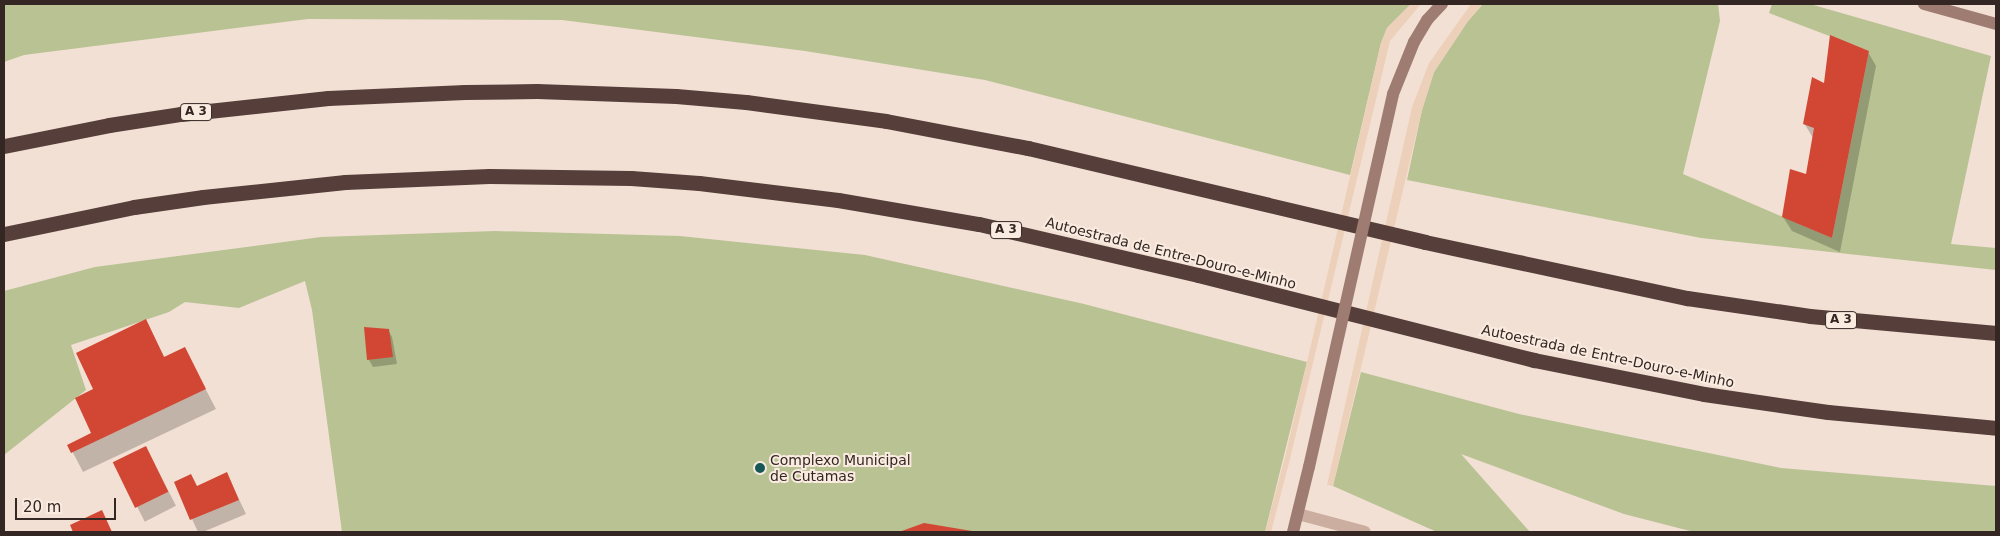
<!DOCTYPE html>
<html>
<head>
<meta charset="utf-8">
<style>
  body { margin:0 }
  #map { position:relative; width:2000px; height:536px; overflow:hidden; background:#f3e0d4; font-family:"DejaVu Sans",sans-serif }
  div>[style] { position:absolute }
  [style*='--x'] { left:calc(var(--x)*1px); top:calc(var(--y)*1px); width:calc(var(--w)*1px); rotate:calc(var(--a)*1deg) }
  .green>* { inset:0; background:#b8c293 }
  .plaza>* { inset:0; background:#ecd0b9 }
  .shadow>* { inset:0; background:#0003; transform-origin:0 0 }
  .building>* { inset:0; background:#d24733; transform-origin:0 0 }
  .street>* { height:12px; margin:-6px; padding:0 6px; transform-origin:6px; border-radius:6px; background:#cbae9f }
  .secondary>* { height:12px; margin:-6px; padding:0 6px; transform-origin:6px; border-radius:6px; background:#9f7c71 }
  .highway>* { height:15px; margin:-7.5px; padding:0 7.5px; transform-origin:7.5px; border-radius:7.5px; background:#563f3a }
  .secondary-bridge>* { height:12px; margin:-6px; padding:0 6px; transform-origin:6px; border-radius:6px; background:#9f7c71 }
  .dots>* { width:14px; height:14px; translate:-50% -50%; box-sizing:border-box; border:2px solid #faebe0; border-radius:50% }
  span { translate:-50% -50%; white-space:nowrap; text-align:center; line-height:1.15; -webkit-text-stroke:4px #faebe0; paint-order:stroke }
  .shield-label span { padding:1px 4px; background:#faebe0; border:1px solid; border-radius:4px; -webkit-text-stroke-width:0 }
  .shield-label { font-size:12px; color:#342723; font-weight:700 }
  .street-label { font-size:14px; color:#342723 }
  .poi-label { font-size:14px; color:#342723 }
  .left { translate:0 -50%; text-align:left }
  .frame { position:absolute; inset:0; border:5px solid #342723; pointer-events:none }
  .scale { position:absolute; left:15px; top:498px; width:101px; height:22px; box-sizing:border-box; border:2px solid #342723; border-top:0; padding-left:6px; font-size:15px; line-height:18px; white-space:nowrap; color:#342723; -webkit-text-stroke:4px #faebe0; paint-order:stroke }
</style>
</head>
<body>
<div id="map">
  <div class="green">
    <div style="clip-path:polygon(4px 4px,1411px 4px,1387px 28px,1381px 43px,1350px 175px,985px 80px,805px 51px,562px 20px,308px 19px,24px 55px,4px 62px)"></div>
    <div style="clip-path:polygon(1483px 4px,1718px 4px,1720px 21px,1683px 174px,1832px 238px,1869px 51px,1769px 13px,1772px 4px,1810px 4px,1991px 56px,1951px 244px,1996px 248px,1996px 270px,1701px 238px,1407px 180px,1422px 110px,1434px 72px,1468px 21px)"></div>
    <div style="clip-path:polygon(495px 231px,680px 236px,865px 255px,1084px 304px,1307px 362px,1265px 532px,342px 532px,312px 310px,305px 281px,239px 308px,185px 302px,169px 312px,71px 345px,86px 390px,4px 455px,4px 291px,95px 267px,321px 237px)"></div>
    <div style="clip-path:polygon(1361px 372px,1519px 414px,1781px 468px,1996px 486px,1996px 532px,1694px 532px,1624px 514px,1461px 454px,1530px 532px,1437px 532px,1333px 486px)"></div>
  </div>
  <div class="plaza">
    <div style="clip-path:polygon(1411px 4px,1421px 4px,1390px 41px,1290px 459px,1271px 532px,1265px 532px,1285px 457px,1381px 43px,1387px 28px)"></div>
    <div style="clip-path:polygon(1471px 4px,1483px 4px,1468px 21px,1434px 72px,1422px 110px,1333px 486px,1327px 485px,1412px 107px,1429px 63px)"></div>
  </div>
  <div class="shadow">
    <div style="clip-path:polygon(1868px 52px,1876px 66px,1840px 252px,1792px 231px,1783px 217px,1807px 175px,1813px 138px,1804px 123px,1825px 85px)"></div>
    <div style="clip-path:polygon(146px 321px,165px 358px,184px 348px,216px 409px,83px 472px,69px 445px,93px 434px,95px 390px)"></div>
    <div style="clip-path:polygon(388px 330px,392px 337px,397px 364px,373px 367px,369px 360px)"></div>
    <div style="left:146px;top:447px;width:66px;height:35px;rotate:63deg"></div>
    <div style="clip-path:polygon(227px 474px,246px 514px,203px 532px,198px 532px,175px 482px,197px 487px)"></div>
    <div style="clip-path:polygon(924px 525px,970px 532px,902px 532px)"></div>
  </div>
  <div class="building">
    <div style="clip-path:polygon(1830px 35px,1869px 51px,1832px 238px,1782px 217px,1790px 169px,1806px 174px,1814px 128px,1803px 124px,1812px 77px,1824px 83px)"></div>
    <div style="clip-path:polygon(146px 319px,164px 357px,185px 347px,206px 389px,71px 453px,67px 445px,91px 433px,75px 398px,93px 389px,76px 353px)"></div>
    <div style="clip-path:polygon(364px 327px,389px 329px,393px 357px,367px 360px)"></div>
    <div style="left:146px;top:446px;width:51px;height:37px;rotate:64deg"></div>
    <div style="clip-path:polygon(227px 472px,239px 500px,190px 520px,174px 482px,191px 474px,197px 486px)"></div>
    <div style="clip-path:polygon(102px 510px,112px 532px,73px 532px,70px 525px)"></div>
    <div style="clip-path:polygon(924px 523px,972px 531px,972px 532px,899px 532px)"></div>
  </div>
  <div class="street">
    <div style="--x:1298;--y:514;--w:69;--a:15"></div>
  </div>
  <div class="secondary">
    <div style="--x:1924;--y:4;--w:75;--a:15.5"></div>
    <div style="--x:1393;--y:94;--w:56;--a:-68"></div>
    <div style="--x:1414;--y:42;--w:26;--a:-59"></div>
    <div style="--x:1427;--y:20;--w:22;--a:-47"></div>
    <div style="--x:1293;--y:532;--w:67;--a:-76.2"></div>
  </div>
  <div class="highway">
    <div style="--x:4;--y:146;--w:107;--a:-11.3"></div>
    <div style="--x:109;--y:125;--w:73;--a:-8.7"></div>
    <div style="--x:181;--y:114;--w:148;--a:-6.2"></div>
    <div style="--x:328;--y:98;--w:137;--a:-2.5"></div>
    <div style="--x:465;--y:92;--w:72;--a:-0.8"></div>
    <div style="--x:537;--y:91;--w:139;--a:2.1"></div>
    <div style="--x:676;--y:96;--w:70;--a:4.9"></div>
    <div style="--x:746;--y:102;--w:141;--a:7.7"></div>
    <div style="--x:886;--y:121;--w:145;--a:10.8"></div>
    <div style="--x:1028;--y:148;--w:408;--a:13.3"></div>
    <div style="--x:1425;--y:242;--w:268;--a:12.1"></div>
    <div style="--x:1687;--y:298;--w:124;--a:8.3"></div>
    <div style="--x:1810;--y:316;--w:187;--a:5.2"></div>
    <div style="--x:4;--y:234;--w:133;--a:-11.7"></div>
    <div style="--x:134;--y:207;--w:70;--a:-8.2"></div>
    <div style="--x:203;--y:197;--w:143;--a:-6"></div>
    <div style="--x:345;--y:182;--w:144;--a:-2.4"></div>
    <div style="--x:489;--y:176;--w:142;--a:0.8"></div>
    <div style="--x:631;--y:178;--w:68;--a:4.2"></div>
    <div style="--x:699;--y:183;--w:140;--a:7"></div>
    <div style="--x:838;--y:200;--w:143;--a:9.7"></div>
    <div style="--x:979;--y:224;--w:225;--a:13.1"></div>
    <div style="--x:1198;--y:275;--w:347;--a:14.2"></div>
    <div style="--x:1534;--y:360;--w:173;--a:11.3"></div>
    <div style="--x:1704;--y:394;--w:125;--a:8.3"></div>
    <div style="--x:1828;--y:412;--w:169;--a:5.4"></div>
  </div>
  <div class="secondary-bridge">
    <div style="--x:1309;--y:467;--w:382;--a:-77.3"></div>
  </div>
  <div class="dots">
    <div style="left:760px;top:468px;background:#165855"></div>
  </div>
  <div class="shield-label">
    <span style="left:196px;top:112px">A 3</span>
    <span style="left:1006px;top:230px">A 3</span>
    <span style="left:1841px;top:320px">A 3</span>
  </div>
  <div class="street-label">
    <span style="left:1171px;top:253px;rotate:14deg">Autoestrada de Entre-Douro-e-Minho</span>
    <span style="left:1608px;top:356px;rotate:12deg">Autoestrada de Entre-Douro-e-Minho</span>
  </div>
  <div class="poi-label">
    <span class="left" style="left:770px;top:468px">Complexo Municipal<br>de Cutamas</span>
  </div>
  <div class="frame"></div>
  <div class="scale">20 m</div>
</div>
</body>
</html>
